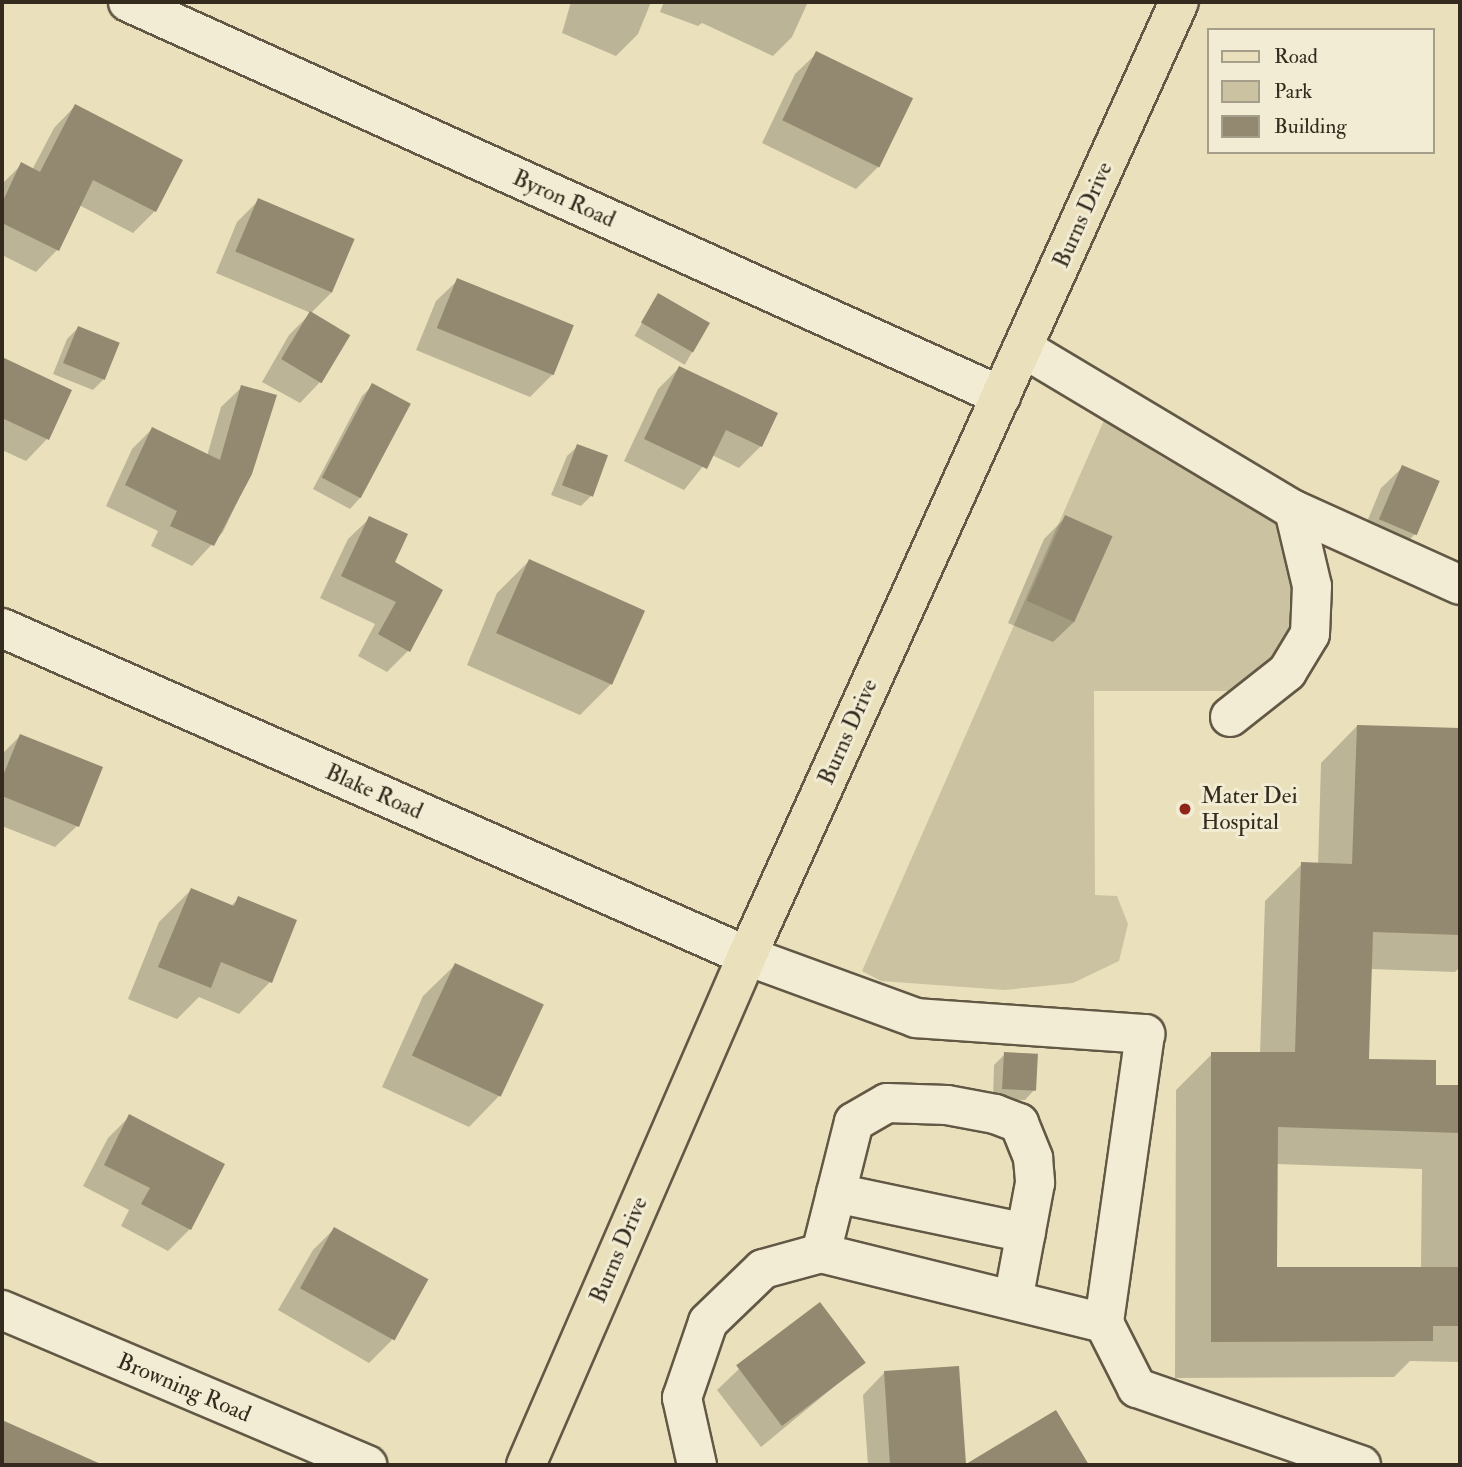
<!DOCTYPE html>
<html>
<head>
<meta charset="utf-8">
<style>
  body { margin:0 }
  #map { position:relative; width:1462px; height:1467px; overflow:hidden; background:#eae1bc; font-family:"IM FELL Double Pica",serif }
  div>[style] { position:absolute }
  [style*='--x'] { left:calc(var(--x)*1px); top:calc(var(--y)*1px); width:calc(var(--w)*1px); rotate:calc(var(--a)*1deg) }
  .green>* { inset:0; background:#cbc2a1 }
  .shadow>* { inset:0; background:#0003; transform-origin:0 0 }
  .building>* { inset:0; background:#938970; transform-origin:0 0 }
  .roads { filter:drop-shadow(2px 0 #625845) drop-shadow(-2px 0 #625845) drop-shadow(0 2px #625845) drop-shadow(0 -2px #625845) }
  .minor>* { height:38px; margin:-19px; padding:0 19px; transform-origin:19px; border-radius:19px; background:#f1ecd3 }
  .major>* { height:38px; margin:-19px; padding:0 19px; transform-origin:19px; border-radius:19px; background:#eae1bc }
  .dots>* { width:19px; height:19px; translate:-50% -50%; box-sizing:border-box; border:4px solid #f1ecd3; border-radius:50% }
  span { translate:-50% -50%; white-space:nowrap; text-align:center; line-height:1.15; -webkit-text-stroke:6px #f1ecd3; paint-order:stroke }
  .street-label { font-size:23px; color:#342a1d }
  .poi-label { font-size:23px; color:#342a1d }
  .left { translate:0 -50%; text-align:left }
  .frame { position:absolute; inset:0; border:4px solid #342a1d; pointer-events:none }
  .legend { position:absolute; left:1207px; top:28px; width:228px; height:126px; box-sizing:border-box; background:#f1ecd3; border:2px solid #a59e8a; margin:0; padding:9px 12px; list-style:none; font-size:21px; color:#342a1d }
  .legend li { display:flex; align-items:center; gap:14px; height:35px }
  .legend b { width:35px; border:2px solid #a59e8a }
</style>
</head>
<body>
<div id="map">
  <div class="green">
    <div style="clip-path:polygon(1105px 418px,1162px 457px,1277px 521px,1293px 582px,1293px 631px,1242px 691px,1094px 691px,1095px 895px,1117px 896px,1128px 924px,1119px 961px,1073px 983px,1005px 990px,881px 981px,862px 971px)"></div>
  </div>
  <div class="shadow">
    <div style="clip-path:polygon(571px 2px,651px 2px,638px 34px,616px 56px,562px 33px)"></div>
    <div style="clip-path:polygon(664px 2px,808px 2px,792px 37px,773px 56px,702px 23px,698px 26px,660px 12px)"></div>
    <div style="clip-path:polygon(817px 53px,878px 167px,856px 189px,762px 143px,795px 74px)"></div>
    <div style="clip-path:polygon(75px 106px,155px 211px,133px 233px,79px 205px,57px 250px,36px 272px,2px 255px,2px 184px,21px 165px,32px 170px,54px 128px)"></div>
    <div style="clip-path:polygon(259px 200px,332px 292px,311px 313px,348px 336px,321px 381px,300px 403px,262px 382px,289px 335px,311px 313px,216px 273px,237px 222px)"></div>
    <div style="clip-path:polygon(458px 280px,552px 375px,530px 397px,416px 350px,436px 301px)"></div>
    <div style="left:658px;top:295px;width:58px;height:47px;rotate:30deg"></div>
    <div style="clip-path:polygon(78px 328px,103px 380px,93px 390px,53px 374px,67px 339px)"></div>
    <div style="clip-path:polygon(2px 359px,69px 391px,47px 439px,26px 461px,2px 450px)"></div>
    <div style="clip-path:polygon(679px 368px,761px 446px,739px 468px,712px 455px,684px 490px,624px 461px,658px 389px)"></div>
    <div style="clip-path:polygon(372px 386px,409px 405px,360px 498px,350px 509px,313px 489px,362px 396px)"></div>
    <div style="clip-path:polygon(242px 387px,251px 473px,223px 532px,192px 566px,151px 546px,158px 531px,106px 506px,132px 449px,152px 429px,207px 456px,221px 407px)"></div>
    <div style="clip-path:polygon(578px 446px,591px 496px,581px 506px,551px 495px,567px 456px)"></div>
    <div style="clip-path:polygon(1403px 467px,1415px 534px,1394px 556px,1359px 541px,1381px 488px)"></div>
    <div style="clip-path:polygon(1066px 517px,1075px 621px,1053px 642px,1008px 623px,1044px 539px)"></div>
    <div style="clip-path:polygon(370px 518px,392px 563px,408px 651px,387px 672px,358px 656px,375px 624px,320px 598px,348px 539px)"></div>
    <div style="clip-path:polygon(529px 561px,612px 683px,580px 715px,467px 665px,497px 593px)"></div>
    <div style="clip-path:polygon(evenodd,1357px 726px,1460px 730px,1460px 967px,1455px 972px,1370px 969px,1367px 1061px,1434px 1087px,1460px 1087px,1460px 1362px,1410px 1361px,1394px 1377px,1175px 1378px,1176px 1090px,1212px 1054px,1260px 1054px,1265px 901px,1302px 864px,1318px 865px,1321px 763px,1357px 726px,1276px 1164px,1422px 1169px,1421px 1268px,1275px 1269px,1276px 1164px)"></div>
    <div style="clip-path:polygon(20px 736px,77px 826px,55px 847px,2px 826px,2px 754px)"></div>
    <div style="clip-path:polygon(191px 890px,230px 907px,239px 898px,270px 982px,239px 1014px,199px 997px,177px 1019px,128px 999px,159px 922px)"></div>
    <div style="clip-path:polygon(455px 965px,500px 1095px,469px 1127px,382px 1087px,423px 996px)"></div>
    <div style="clip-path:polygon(1005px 1054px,1035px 1089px,1025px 1100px,993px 1099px,994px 1065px)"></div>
    <div style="clip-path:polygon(130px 1116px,190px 1229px,168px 1251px,121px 1226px,129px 1210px,83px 1186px,108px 1138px)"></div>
    <div style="clip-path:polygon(334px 1229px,425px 1281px,391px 1341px,369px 1363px,278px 1310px,313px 1250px)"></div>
    <div style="clip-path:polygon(864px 1362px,761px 1447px,717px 1390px,739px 1369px)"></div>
    <div style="clip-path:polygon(957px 1368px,964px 1465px,868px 1465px,863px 1395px,884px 1373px)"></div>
    <div style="clip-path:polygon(1056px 1412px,1087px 1465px,968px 1465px)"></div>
  </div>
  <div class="building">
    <div style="left:816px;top:51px;width:108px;height:77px;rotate:26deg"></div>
    <div style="clip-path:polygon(75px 104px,183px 160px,156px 212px,93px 180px,59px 251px,2px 223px,2px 203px,21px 162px,40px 172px)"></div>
    <div style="left:258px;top:198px;width:105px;height:58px;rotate:23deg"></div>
    <div style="left:457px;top:278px;width:126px;height:54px;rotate:22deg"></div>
    <div style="left:658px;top:293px;width:60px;height:34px;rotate:30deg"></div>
    <div style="left:310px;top:311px;width:47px;height:56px;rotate:31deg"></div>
    <div style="left:78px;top:326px;width:45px;height:40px;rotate:22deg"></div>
    <div style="clip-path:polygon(2px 357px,72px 390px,49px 440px,2px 418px)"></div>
    <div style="clip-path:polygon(679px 366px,778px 413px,762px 447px,726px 430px,707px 469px,644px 439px)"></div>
    <div style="left:372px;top:383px;width:44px;height:107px;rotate:28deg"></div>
    <div style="clip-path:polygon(241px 385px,277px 395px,252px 474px,214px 546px,170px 526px,177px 511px,125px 485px,152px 427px,220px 460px)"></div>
    <div style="left:577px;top:444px;width:33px;height:44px;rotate:20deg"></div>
    <div style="left:1402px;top:465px;width:41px;height:59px;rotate:23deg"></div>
    <div style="left:1065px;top:515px;width:52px;height:94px;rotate:24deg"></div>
    <div style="clip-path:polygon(369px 516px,408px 534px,395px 562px,443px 590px,410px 652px,378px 634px,396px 602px,341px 576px)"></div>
    <div style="left:529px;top:559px;width:127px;height:81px;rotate:24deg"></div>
    <div style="clip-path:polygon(1357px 725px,1460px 728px,1460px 935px,1373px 932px,1369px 1059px,1436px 1060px,1436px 1085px,1460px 1085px,1460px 1133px,1278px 1127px,1277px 1267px,1460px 1267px,1460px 1326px,1433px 1326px,1433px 1341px,1211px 1342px,1211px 1052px,1295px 1052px,1301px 862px,1352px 864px)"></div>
    <div style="clip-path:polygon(20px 734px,103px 767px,79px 827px,2px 796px,2px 778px)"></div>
    <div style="clip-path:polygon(191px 888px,234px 906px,238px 896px,297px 920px,272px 983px,221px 962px,211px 988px,158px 967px)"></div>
    <div style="left:455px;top:963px;width:98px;height:102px;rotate:25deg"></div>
    <div style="left:1004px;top:1052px;width:34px;height:37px;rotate:3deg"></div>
    <div style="clip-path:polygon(129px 1114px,225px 1164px,191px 1230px,141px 1204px,150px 1188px,104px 1165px)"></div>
    <div style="left:334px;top:1227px;width:108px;height:70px;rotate:29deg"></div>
    <div style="left:820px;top:1302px;width:76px;height:105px;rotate:53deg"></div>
    <div style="clip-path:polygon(959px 1366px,966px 1464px,1056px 1410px,1089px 1465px,890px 1465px,884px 1371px)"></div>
    <div style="clip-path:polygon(2px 1420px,103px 1465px,2px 1465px)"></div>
  </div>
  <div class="roads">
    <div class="minor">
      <div style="--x:128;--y:2;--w:958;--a:24.29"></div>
      <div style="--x:1023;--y:348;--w:316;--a:30.9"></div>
      <div style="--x:1294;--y:510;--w:182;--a:24.3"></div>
      <div style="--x:2;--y:628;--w:814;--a:23.76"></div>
      <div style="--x:747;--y:956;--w:180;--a:20.1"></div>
      <div style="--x:916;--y:1018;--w:230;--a:4"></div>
      <div style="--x:1145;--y:1034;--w:292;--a:98.1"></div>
      <div style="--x:1104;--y:1323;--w:73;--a:63.1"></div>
      <div style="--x:1137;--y:1388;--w:237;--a:19"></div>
      <div style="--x:1230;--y:717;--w:73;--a:-38.3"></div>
      <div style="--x:1287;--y:672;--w:44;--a:-58.8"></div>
      <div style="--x:1310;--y:634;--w:48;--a:-87.6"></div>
      <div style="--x:1312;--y:586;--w:78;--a:-103.3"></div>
      <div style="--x:836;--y:1193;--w:194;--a:11.9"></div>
      <div style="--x:821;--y:1253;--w:135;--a:-75.9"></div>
      <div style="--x:854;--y:1122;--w:38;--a:-30"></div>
      <div style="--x:887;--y:1103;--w:60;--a:1.9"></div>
      <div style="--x:947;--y:1105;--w:49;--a:10.6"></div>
      <div style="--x:995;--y:1114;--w:26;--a:21"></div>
      <div style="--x:1019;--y:1123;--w:38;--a:68"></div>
      <div style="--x:1033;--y:1158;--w:25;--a:85"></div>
      <div style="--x:1035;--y:1183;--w:119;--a:100.6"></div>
      <div style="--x:2;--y:1310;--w:397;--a:23"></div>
      <div style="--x:697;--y:1465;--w:69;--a:-102.6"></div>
      <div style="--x:682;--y:1398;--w:80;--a:-71.1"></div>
      <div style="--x:708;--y:1322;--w:76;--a:-43.9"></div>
      <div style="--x:763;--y:1269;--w:60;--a:-15.4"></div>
      <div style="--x:821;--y:1253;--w:292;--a:13.9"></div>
    </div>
    <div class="major">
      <div style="--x:526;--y:1465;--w:555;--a:-66.53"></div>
      <div style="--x:747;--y:956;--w:1047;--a:-65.64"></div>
    </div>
  </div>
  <div class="dots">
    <div style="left:1185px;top:809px;background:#8f2418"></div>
  </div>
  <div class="street-label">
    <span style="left:564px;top:199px;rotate:24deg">Byron Road</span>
    <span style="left:1083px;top:215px;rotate:-66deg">Burns Drive</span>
    <span style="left:848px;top:732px;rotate:-66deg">Burns Drive</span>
    <span style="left:374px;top:792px;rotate:24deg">Blake Road</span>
    <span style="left:619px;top:1250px;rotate:-67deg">Burns Drive</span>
    <span style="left:184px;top:1388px;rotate:23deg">Browning Road</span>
  </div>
  <div class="poi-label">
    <span class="left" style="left:1201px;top:809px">Mater Dei<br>Hospital</span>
  </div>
  <div class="frame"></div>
  <ul class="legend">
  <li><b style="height:9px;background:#eae1bc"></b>Road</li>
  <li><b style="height:19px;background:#cbc2a1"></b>Park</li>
  <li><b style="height:19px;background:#938970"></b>Building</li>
  </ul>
</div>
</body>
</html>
